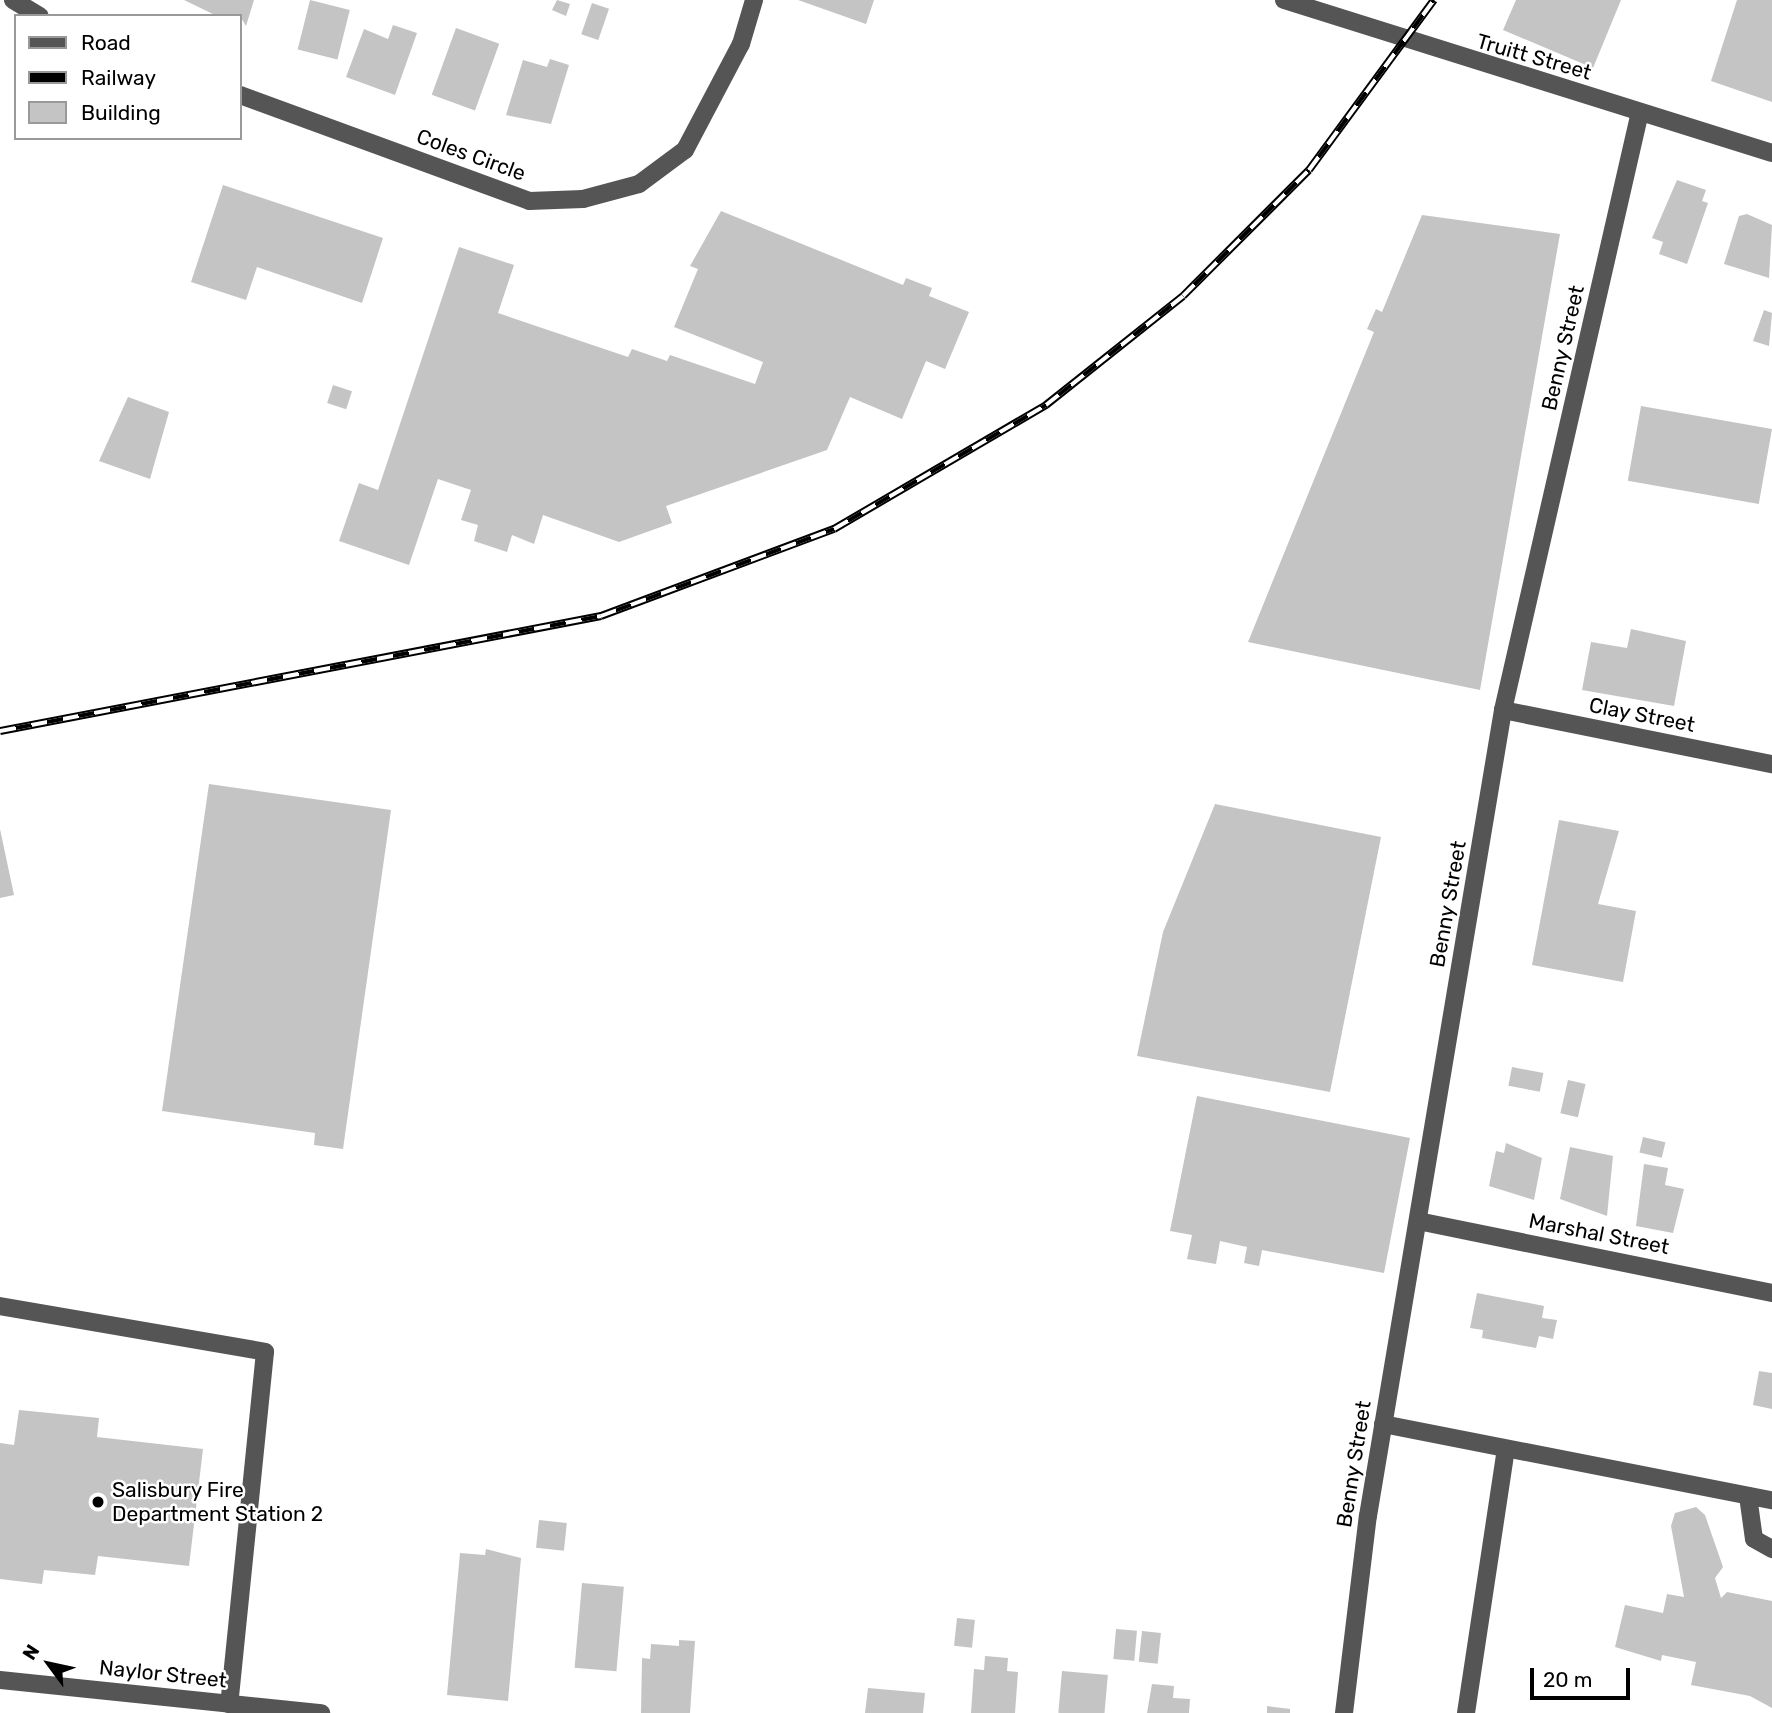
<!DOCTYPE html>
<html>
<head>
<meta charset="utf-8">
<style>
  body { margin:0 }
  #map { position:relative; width:1772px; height:1713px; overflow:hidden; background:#fff; font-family:Rubik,sans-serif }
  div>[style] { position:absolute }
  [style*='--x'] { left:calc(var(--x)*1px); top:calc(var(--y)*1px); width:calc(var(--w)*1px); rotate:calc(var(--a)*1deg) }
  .building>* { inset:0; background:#c4c4c4; transform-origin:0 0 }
  .minor>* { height:18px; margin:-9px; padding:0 9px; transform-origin:9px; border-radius:9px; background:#555 }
  .rail>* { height:8px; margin-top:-4px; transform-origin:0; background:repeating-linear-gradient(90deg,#fff 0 16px,#000 0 32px); box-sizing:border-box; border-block:2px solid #000 }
  .dots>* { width:19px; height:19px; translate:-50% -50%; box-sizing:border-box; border:4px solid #fff; border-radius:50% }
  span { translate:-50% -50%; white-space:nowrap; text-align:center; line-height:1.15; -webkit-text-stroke:5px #fff; paint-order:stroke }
  .street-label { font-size:21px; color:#000 }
  .poi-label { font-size:21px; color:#000 }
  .left { translate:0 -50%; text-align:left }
  .legend { position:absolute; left:14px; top:14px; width:228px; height:126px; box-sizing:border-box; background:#fff; border:2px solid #999; margin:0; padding:9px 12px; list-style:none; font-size:21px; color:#000 }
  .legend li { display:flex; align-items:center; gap:14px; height:35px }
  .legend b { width:35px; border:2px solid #999 }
  .north { position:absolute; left:14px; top:1629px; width:70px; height:70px; -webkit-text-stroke:5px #fff; paint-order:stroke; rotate:303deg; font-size:19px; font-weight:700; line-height:28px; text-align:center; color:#000 }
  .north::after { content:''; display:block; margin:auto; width:24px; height:32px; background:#000; clip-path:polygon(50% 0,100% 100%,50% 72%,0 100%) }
  .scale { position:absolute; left:1530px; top:1668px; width:100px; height:32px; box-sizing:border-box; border:4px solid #000; border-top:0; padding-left:9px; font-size:21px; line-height:24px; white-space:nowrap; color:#000; -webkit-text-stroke:5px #fff; paint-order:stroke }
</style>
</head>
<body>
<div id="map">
  <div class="building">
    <div style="clip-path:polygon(184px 0,254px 0,246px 26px,240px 16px,217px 16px)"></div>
    <div style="left:310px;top:0;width:41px;height:51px;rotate:14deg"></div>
    <div style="clip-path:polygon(557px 0,570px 4px,566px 16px,552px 10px)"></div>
    <div style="clip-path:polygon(798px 0,874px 0,866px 24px)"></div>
    <div style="clip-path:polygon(1516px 0,1621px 0,1593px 68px,1503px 30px)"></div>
    <div style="clip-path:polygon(1737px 0,1772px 0,1772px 102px,1711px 81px)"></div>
    <div style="left:592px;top:3px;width:18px;height:33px;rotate:19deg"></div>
    <div style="clip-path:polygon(393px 25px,417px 33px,395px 95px,346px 77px,364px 29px,388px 39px)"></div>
    <div style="left:456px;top:28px;width:46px;height:71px;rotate:20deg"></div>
    <div style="clip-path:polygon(550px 59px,569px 65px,551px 124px,506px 115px,523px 60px,547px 67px)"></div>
    <div style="clip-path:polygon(1677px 180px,1706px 190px,1702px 201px,1708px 203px,1687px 264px,1659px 254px,1663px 242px,1652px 238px)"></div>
    <div style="clip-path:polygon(223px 185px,383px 238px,362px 303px,257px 267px,246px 300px,191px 282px)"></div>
    <div style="clip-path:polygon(721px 211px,903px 285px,906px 278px,932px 288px,929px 296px,969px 312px,945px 369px,926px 361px,902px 419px,850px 397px,827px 450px,666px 506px,672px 523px,619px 542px,543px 515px,534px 544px,512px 535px,507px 552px,474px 541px,478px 525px,461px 520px,471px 490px,438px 479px,409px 565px,339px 541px,359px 483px,378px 490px,459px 247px,514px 265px,498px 313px,628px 357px,632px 349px,667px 361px,670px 355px,755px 384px,763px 362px,674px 327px,698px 269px,690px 266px)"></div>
    <div style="clip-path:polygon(1747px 214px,1772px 225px,1769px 278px,1724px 264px,1739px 216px)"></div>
    <div style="clip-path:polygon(1422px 215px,1560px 234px,1480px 690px,1248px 642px,1374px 332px,1367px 329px,1376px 309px,1382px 312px)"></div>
    <div style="clip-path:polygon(1764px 310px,1772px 313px,1769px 346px,1753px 341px)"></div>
    <div style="left:333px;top:385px;width:20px;height:19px;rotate:18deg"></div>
    <div style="clip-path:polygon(128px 397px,169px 412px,150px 479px,99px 461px)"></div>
    <div style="left:1641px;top:406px;width:133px;height:76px;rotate:10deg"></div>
    <div style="clip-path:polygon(1631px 629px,1686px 641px,1674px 706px,1582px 690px,1591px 642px,1627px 648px)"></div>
    <div style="clip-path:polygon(209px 784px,391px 810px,343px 1149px,314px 1145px,315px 1133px,162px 1111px)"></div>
    <div style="clip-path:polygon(1215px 804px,1381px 837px,1330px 1092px,1137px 1056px,1163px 932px)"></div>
    <div style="clip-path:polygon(1559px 820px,1619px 831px,1598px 904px,1636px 911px,1623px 982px,1532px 965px)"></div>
    <div style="clip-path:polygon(0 829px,14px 895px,0 898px)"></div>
    <div style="left:1512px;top:1067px;width:32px;height:19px;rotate:11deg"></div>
    <div style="left:1568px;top:1080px;width:18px;height:34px;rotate:13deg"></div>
    <div style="clip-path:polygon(1197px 1096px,1410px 1138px,1384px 1273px,1262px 1250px,1259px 1266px,1244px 1263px,1247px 1247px,1220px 1241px,1216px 1264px,1187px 1259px,1192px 1235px,1170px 1231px)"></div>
    <div style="left:1643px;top:1137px;width:23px;height:16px;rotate:13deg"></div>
    <div style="clip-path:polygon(1506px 1143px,1542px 1158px,1534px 1200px,1489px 1186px,1496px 1151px,1504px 1153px)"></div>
    <div style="clip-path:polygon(1570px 1147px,1613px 1156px,1607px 1216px,1560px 1199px)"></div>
    <div style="clip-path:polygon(1644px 1164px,1668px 1168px,1665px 1185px,1684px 1189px,1673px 1233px,1636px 1226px)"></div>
    <div style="clip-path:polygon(1477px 1293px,1544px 1306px,1542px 1318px,1557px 1320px,1553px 1339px,1539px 1336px,1536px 1348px,1482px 1338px,1483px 1330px,1470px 1328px)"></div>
    <div style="clip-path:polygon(1759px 1371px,1772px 1373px,1772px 1409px,1753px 1405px)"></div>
    <div style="clip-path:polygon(19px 1410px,99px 1418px,97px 1437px,203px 1449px,189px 1566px,98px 1556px,95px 1575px,44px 1570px,42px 1584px,0 1579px,0 1443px,14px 1445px)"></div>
    <div style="clip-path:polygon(1696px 1507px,1705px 1515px,1723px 1567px,1715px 1578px,1721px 1598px,1727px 1592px,1772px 1601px,1772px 1708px,1750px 1696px,1691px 1685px,1696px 1662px,1662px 1655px,1661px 1661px,1615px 1647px,1625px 1605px,1663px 1613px,1667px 1594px,1684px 1597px,1671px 1526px,1675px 1513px)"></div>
    <div style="left:539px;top:1520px;width:28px;height:28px;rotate:6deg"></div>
    <div style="clip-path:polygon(486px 1549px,521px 1558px,508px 1701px,447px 1695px,460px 1553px,485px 1555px)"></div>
    <div style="left:582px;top:1583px;width:42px;height:85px;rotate:5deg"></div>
    <div style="left:957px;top:1618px;width:18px;height:28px;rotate:6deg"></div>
    <div style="left:1116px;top:1629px;width:21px;height:30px;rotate:5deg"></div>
    <div style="left:1142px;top:1631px;width:19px;height:31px;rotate:6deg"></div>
    <div style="clip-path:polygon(679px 1640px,695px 1641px,690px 1713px,641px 1713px,642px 1658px,650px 1659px,651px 1644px,679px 1646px)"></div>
    <div style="clip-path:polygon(985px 1656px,1008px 1658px,1007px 1671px,1018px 1672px,1015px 1713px,971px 1713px,974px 1669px,984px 1670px)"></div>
    <div style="left:1062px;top:1671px;width:46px;height:42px;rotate:5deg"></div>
    <div style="clip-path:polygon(1152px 1684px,1174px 1686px,1173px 1698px,1190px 1699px,1189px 1713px,1147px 1713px)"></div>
    <div style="clip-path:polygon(868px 1688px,925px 1693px,923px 1713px,865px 1713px)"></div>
    <div style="clip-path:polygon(1267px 1706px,1290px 1709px,1290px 1713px,1267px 1713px)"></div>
  </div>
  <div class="minor">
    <div style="--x:13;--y:0;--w:31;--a:31"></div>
    <div style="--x:1284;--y:0;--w:511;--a:17.41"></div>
    <div style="--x:240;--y:95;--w:308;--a:20.1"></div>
    <div style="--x:529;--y:201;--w:54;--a:-2.1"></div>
    <div style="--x:583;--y:199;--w:58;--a:-15"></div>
    <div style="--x:639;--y:184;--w:57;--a:-36.5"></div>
    <div style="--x:685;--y:150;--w:120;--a:-62.2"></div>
    <div style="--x:741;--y:44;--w:46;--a:-73.5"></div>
    <div style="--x:1503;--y:710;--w:274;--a:11.4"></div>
    <div style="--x:1418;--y:1221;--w:361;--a:11.5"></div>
    <div style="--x:0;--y:1306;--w:269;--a:9.8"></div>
    <div style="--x:265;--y:1352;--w:354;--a:95.8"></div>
    <div style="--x:1383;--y:1424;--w:396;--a:11.1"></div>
    <div style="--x:1748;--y:1496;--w:43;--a:82.1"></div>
    <div style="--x:1754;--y:1539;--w:21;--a:29"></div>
    <div style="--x:0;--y:1680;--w:323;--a:5.9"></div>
    <div style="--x:1344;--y:1713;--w:198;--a:-83.1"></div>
    <div style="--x:1368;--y:1516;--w:817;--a:-80.49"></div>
    <div style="--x:1503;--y:710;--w:613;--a:-77.1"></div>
    <div style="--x:1466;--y:1713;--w:267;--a:-81.4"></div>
  </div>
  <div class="rail">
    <div style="--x:0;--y:731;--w:612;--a:-10.83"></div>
    <div style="--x:601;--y:616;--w:249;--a:-20.5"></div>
    <div style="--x:834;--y:529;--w:246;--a:-30.3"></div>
    <div style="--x:1046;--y:405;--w:175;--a:-38.5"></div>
    <div style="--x:1183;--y:296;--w:178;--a:-45"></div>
    <div style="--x:1309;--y:170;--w:211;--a:-53.7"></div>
  </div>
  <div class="dots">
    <div style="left:98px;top:1502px;background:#000"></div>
  </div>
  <div class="street-label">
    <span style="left:1534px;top:57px;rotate:16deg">Truitt Street</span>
    <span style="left:471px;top:155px;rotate:20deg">Coles Circle</span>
    <span style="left:1563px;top:348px;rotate:-77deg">Benny Street</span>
    <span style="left:1642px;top:715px;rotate:11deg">Clay Street</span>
    <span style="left:1448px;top:904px;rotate:-80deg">Benny Street</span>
    <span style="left:1599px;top:1234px;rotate:11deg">Marshal Street</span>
    <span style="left:1354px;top:1464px;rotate:-81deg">Benny Street</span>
    <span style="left:163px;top:1674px;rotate:6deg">Naylor Street</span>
  </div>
  <div class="poi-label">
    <span class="left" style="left:112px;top:1502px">Salisbury Fire<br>Department Station 2</span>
  </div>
  <ul class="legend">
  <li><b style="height:9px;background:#555"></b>Road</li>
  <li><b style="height:9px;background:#000"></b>Railway</li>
  <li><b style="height:19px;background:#c4c4c4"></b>Building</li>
  </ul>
  <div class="north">N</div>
  <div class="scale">20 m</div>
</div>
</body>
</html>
